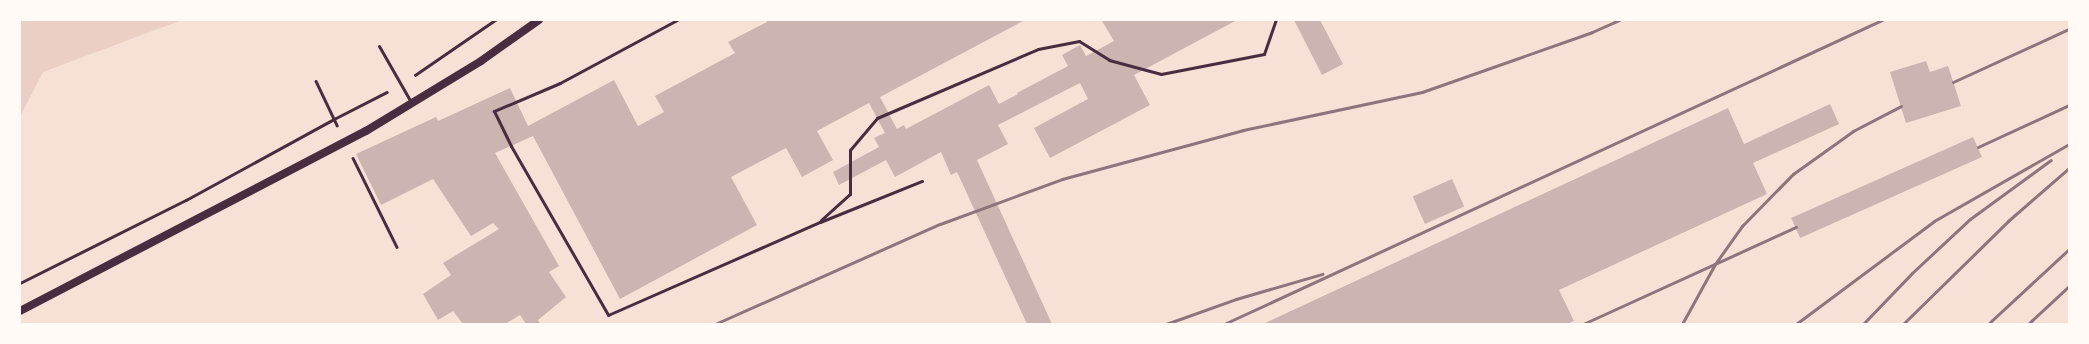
<!DOCTYPE html>
<html>
<head>
<meta charset="utf-8">
<style>
  body { margin:0 }
  #map { position:relative; width:2089px; height:344px; overflow:hidden; background:#f7e1d7; font-family:"Open Sans",sans-serif }
  div>[style] { position:absolute }
  [style*='--x'] { left:calc(var(--x)*1px); top:calc(var(--y)*1px); width:calc(var(--w)*1px); rotate:calc(var(--a)*1deg) }
  .green>* { inset:0; background:#ebcfc5 }
  .building>* { inset:0; background:#ccb4b1; transform-origin:0 0 }
  .path>* { height:2.5px; margin:-1.25px; padding:0 1.25px; transform-origin:1.25px; border-radius:1.25px; background:#4a2c40 }
  .service>* { height:3px; margin:-1.5px; padding:0 1.5px; transform-origin:1.5px; border-radius:1.5px; background:#4a2c40 }
  .secondary>* { height:8px; margin:-4px; padding:0 4px; transform-origin:4px; border-radius:4px; background:#4a2c40 }
  .rail>* { height:3px; margin:-1.5px; padding:0 1.5px; transform-origin:1.5px; border-radius:1.5px; background:#8f747c }
  span { translate:-50% -50%; white-space:nowrap; text-align:center; line-height:1.15; -webkit-text-stroke:4px #fffaf5; paint-order:stroke }
  .frame { position:absolute; inset:0; border:21px solid #fffaf5; pointer-events:none }
</style>
</head>
<body>
<div id="map">
  <div class="green">
    <div style="clip-path:polygon(20px 20px,182px 20px,43px 72px,20px 117px)"></div>
  </div>
  <div class="building">
    <div style="clip-path:polygon(766px 20px,1025px 20px,880px 97px,897px 129px,904px 125px,906px 129px,989px 85px,999px 104px,1018px 94px,1017px 93px,1068px 66px,1062px 55px,1080px 45px,1086px 56px,1114px 41px,1102px 21px,1105px 20px,1237px 20px,1134px 75px,1150px 105px,1050px 158px,1034px 128px,1088px 99px,1080px 83px,998px 125px,1008px 144px,977px 160px,1052px 324px,1027px 324px,957px 172px,951px 175px,941px 152px,895px 177px,886px 160px,839px 185px,833px 172px,879px 147px,874px 138px,885px 133px,869px 103px,817px 131px,833px 160px,802px 177px,786px 148px,731px 177px,757px 225px,620px 299px,533px 136px,495px 153px,559px 266px,549px 272px,566px 297px,538px 320px,540px 324px,526px 324px,520px 315px,505px 324px,463px 324px,453px 311px,438px 320px,423px 294px,451px 275px,443px 263px,499px 229px,493px 223px,471px 236px,433px 179px,381px 205px,356px 154px,436px 117px,438px 121px,510px 88px,528px 126px,614px 80px,638px 126px,664px 112px,655px 96px,735px 53px,728px 42px,767px 22px)"></div>
    <div style="clip-path:polygon(1294px 20px,1320px 20px,1343px 64px,1322px 75px)"></div>
    <div style="clip-path:polygon(1926px 61px,1930px 72px,1948px 66px,1961px 106px,1906px 123px,1890px 72px)"></div>
    <div style="clip-path:polygon(1830px 104px,1839px 124px,1753px 163px,1767px 194px,1559px 290px,1574px 321px,1567px 324px,1263px 324px,1728px 108px,1744px 144px)"></div>
    <div style="left:1973px;top:137px;width:22px;height:199px;rotate:66deg"></div>
    <div style="left:1452px;top:179px;width:30px;height:43px;rotate:66deg"></div>
  </div>
  <div class="path">
    <div style="--x:415;--y:75;--w:97;--a:-34.5"></div>
    <div style="--x:316;--y:81;--w:49;--a:64.5"></div>
    <div style="--x:353;--y:158;--w:99;--a:63.7"></div>
    <div style="--x:20;--y:283;--w:186;--a:-26.6"></div>
    <div style="--x:186;--y:200;--w:169;--a:-28.7"></div>
    <div style="--x:334;--y:119;--w:59;--a:-27"></div>
  </div>
  <div class="service">
    <div style="--x:677;--y:20;--w:133;--a:151.7"></div>
    <div style="--x:560;--y:83;--w:72;--a:157"></div>
    <div style="--x:494;--y:111;--w:39;--a:64"></div>
    <div style="--x:511;--y:146;--w:195;--a:60.1"></div>
    <div style="--x:608;--y:315;--w:232;--a:-23.7"></div>
    <div style="--x:820;--y:222;--w:110;--a:-21.9"></div>
    <div style="--x:379;--y:46;--w:64;--a:60.3"></div>
    <div style="--x:821;--y:220;--w:39;--a:-42"></div>
    <div style="--x:850;--y:194;--w:44;--a:-90"></div>
    <div style="--x:850;--y:150;--w:42;--a:-49.8"></div>
    <div style="--x:877;--y:118;--w:175;--a:-23.2"></div>
    <div style="--x:1038;--y:49;--w:42;--a:-11"></div>
    <div style="--x:1079;--y:41;--w:36;--a:32"></div>
    <div style="--x:1109;--y:60;--w:54;--a:15.1"></div>
    <div style="--x:1161;--y:74;--w:105;--a:-11"></div>
    <div style="--x:1264;--y:54;--w:36;--a:-71"></div>
  </div>
  <div class="secondary">
    <div style="--x:20;--y:311;--w:390;--a:-27.5"></div>
    <div style="--x:366;--y:131;--w:135;--a:-31.3"></div>
    <div style="--x:481;--y:61;--w:71;--a:-35.3"></div>
  </div>
  <div class="rail">
    <div style="--x:1953;--y:82;--w:128;--a:-24.6"></div>
    <div style="--x:1978;--y:147;--w:100;--a:-24.8"></div>
    <div style="--x:715;--y:324;--w:246;--a:-24"></div>
    <div style="--x:940;--y:224;--w:130;--a:-20.2"></div>
    <div style="--x:1062;--y:179;--w:188;--a:-15.1"></div>
    <div style="--x:1243;--y:130;--w:183;--a:-12"></div>
    <div style="--x:1422;--y:92;--w:180;--a:-19.4"></div>
    <div style="--x:1592;--y:32;--w:30;--a:-24"></div>
    <div style="--x:1166;--y:324;--w:74;--a:-19.7"></div>
    <div style="--x:1236;--y:299;--w:90;--a:-16.2"></div>
    <div style="--x:1224;--y:324;--w:725;--a:-24.8"></div>
    <div style="--x:1583;--y:324;--w:234;--a:-24.5"></div>
    <div style="--x:1682;--y:324;--w:68;--a:-61.2"></div>
    <div style="--x:1715;--y:264;--w:47;--a:-54.6"></div>
    <div style="--x:1742;--y:226;--w:73;--a:-45.6"></div>
    <div style="--x:1793;--y:174;--w:74;--a:-35.6"></div>
    <div style="--x:1853;--y:131;--w:54;--a:-27.5"></div>
    <div style="--x:1796;--y:324;--w:172;--a:-36.7"></div>
    <div style="--x:1934;--y:221;--w:155;--a:-29.7"></div>
    <div style="--x:1863;--y:324;--w:71;--a:-46.1"></div>
    <div style="--x:1912;--y:273;--w:79;--a:-43"></div>
    <div style="--x:1970;--y:219;--w:100;--a:-36.1"></div>
    <div style="--x:1903;--y:324;--w:147;--a:-44.4"></div>
    <div style="--x:2008;--y:221;--w:81;--a:-41"></div>
    <div style="--x:1988;--y:324;--w:110;--a:-42.8"></div>
    <div style="--x:2028;--y:324;--w:56;--a:-42.8"></div>
  </div>
  <div class="frame"></div>
</div>
</body>
</html>
